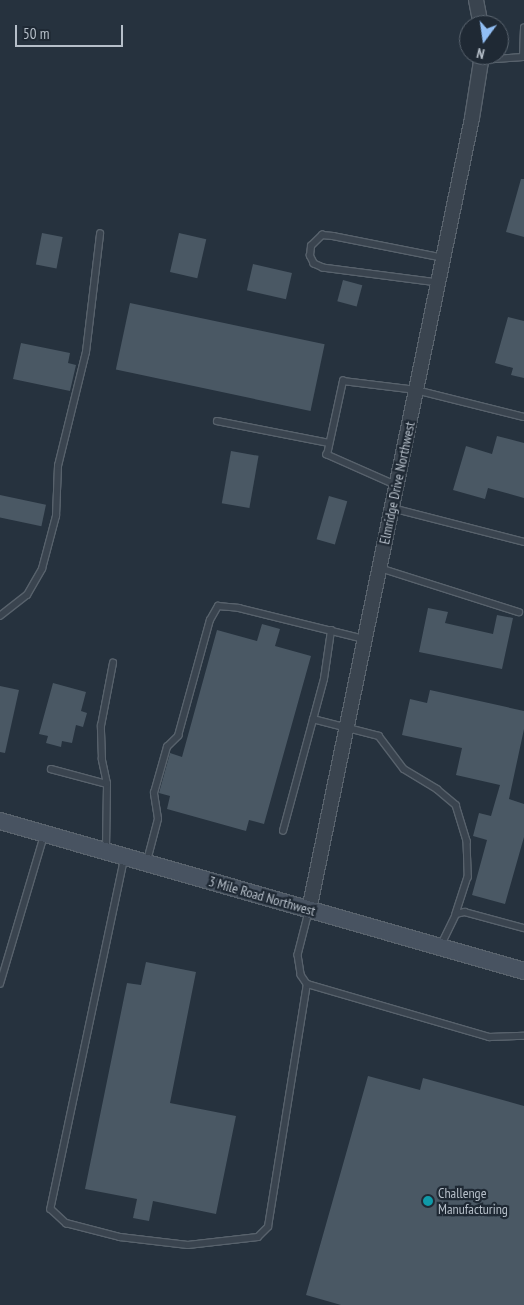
<!DOCTYPE html>
<html>
<head>
<meta charset="utf-8">
<style>
  body { margin:0 }
  #map { position:relative; width:524px; height:1305px; overflow:hidden; background:#26323e; font-family:"PT Sans Narrow",sans-serif }
  div>[style] { position:absolute }
  [style*='--x'] { left:calc(var(--x)*1px); top:calc(var(--y)*1px); width:calc(var(--w)*1px); rotate:calc(var(--a)*1deg) }
  .building>* { inset:0; background:#4a5864; transform-origin:0 0 }
  .roads { filter:drop-shadow(1px 0 #58626c) drop-shadow(-1px 0 #58626c) drop-shadow(0 1px #58626c) drop-shadow(0 -1px #58626c) }
  .service>* { height:5.5px; margin:-2.75px; padding:0 2.75px; transform-origin:2.75px; border-radius:2.75px; background:#3a444f }
  .tertiary>* { height:14px; margin:-7px; padding:0 7px; transform-origin:7px; border-radius:7px; background:#3a444f }
  .secondary>* { height:16px; margin:-8px; padding:0 8px; transform-origin:8px; border-radius:8px; background:#485361 }
  .dots>* { width:14px; height:14px; translate:-50% -50%; box-sizing:border-box; border:2px solid #1f2934; border-radius:50% }
  span { translate:-50% -50%; white-space:nowrap; text-align:center; line-height:1.15; -webkit-text-stroke:4.5px #1f2934; paint-order:stroke }
  .street-label { font-size:14px; color:#b6bfc9 }
  .poi-label { font-size:14px; color:#b6bfc9 }
  .left { translate:0 -50%; text-align:left }
  .north { position:absolute; left:459px; top:15px; width:50px; height:50px; box-sizing:border-box; background:#1f2934; border:1px solid #5b6570; border-radius:50%; rotate:194deg; font-size:14px; font-weight:700; line-height:20px; text-align:center; color:#b6bfc9 }
  .north::after { content:''; display:block; margin:auto; width:18px; height:22px; background:#91bef4; clip-path:polygon(50% 0,100% 100%,50% 72%,0 100%) }
  .scale { position:absolute; left:15px; top:25px; width:108px; height:22px; box-sizing:border-box; border:2px solid #b6bfc9; border-top:0; padding-left:6px; font-size:15px; line-height:18px; white-space:nowrap; color:#b6bfc9; -webkit-text-stroke:4px #1f2934; paint-order:stroke }
</style>
</head>
<body>
<div id="map">
  <div class="building">
    <div style="clip-path:polygon(521px 179px,524px 179px,524px 237px,506px 232px)"></div>
    <div style="left:42px;top:233px;width:21px;height:32px;rotate:11deg"></div>
    <div style="left:179px;top:233px;width:28px;height:40px;rotate:13deg"></div>
    <div style="left:253px;top:264px;width:40px;height:27px;rotate:13deg"></div>
    <div style="left:343px;top:280px;width:20px;height:22px;rotate:15deg"></div>
    <div style="left:130px;top:303px;width:199px;height:68px;rotate:12deg"></div>
    <div style="clip-path:polygon(508px 317px,524px 321px,524px 378px,511px 375px,513px 368px,495px 363px)"></div>
    <div style="clip-path:polygon(21px 343px,70px 353px,68px 363px,76px 365px,70px 391px,13px 379px)"></div>
    <div style="clip-path:polygon(497px 436px,524px 443px,524px 498px,488px 488px,485px 499px,453px 490px,466px 446px,492px 454px)"></div>
    <div style="left:231px;top:451px;width:28px;height:53px;rotate:10deg"></div>
    <div style="left:0;top:495px;width:47px;height:22px;rotate:12deg"></div>
    <div style="left:329px;top:496px;width:19px;height:45px;rotate:16deg"></div>
    <div style="clip-path:polygon(428px 608px,448px 612px,445px 623px,493px 634px,497px 615px,513px 618px,502px 669px,419px 652px)"></div>
    <div style="clip-path:polygon(262px 624px,280px 629px,275px 646px,311px 656px,264px 824px,249px 820px,246px 831px,167px 809px,170px 796px,159px 793px,170px 753px,182px 757px,217px 630px,257px 641px)"></div>
    <div style="clip-path:polygon(53px 683px,86px 692px,81px 711px,87px 713px,83px 727px,76px 725px,72px 743px,62px 741px,61px 747px,46px 743px,48px 736px,39px 734px)"></div>
    <div style="clip-path:polygon(0 686px,19px 690px,5px 753px,0 752px)"></div>
    <div style="clip-path:polygon(430px 690px,524px 711px,524px 729px,509px 799px,524px 804px,524px 837px,505px 904px,472px 895px,487px 840px,473px 836px,479px 813px,491px 816px,500px 785px,456px 775px,462px 748px,402px 735px,410px 699px,427px 703px)"></div>
    <div style="clip-path:polygon(146px 962px,196px 972px,170px 1103px,236px 1116px,216px 1214px,153px 1201px,149px 1221px,133px 1218px,137px 1199px,85px 1189px,127px 983px,141px 985px)"></div>
    <div style="clip-path:polygon(368px 1076px,420px 1090px,423px 1078px,524px 1106px,524px 1305px,341px 1305px,306px 1295px)"></div>
  </div>
  <div class="roads">
    <div class="service">
      <div style="--x:481;--y:60;--w:42;--a:-4.1"></div>
      <div style="--x:523;--y:57;--w:29;--a:-88"></div>
      <div style="--x:438;--y:283;--w:116;--a:-172.6"></div>
      <div style="--x:323;--y:268;--w:10;--a:-156"></div>
      <div style="--x:314;--y:264;--w:9;--a:-117"></div>
      <div style="--x:310;--y:256;--w:10;--a:-84"></div>
      <div style="--x:311;--y:246;--w:16;--a:-45"></div>
      <div style="--x:322;--y:235;--w:11;--a:5"></div>
      <div style="--x:333;--y:236;--w:113;--a:11.2"></div>
      <div style="--x:217;--y:421;--w:114;--a:11.1"></div>
      <div style="--x:397;--y:486;--w:77;--a:-156.1"></div>
      <div style="--x:327;--y:455;--w:76;--a:-77.8"></div>
      <div style="--x:343;--y:381;--w:74;--a:7"></div>
      <div style="--x:416;--y:390;--w:111;--a:14"></div>
      <div style="--x:392;--y:508;--w:136;--a:14.4"></div>
      <div style="--x:380;--y:568;--w:146;--a:17.6"></div>
      <div style="--x:0;--y:616;--w:34;--a:-38"></div>
      <div style="--x:27;--y:595;--w:30;--a:-60"></div>
      <div style="--x:42;--y:569;--w:55;--a:-75.2"></div>
      <div style="--x:56;--y:516;--w:50;--a:-87.7"></div>
      <div style="--x:58;--y:466;--w:117;--a:-76.2"></div>
      <div style="--x:86;--y:352;--w:119;--a:-83.2"></div>
      <div style="--x:313;--y:719;--w:68;--a:14.4"></div>
      <div style="--x:379;--y:736;--w:41;--a:52.9"></div>
      <div style="--x:404;--y:769;--w:39;--a:31"></div>
      <div style="--x:437;--y:789;--w:25;--a:40"></div>
      <div style="--x:456;--y:805;--w:38;--a:73"></div>
      <div style="--x:467;--y:841;--w:36;--a:88"></div>
      <div style="--x:468;--y:877;--w:39;--a:108"></div>
      <div style="--x:51;--y:769;--w:58;--a:15"></div>
      <div style="--x:283;--y:831;--w:157;--a:-74.9"></div>
      <div style="--x:324;--y:679;--w:49;--a:-81.7"></div>
      <div style="--x:106;--y:849;--w:65;--a:-89.1"></div>
      <div style="--x:107;--y:784;--w:25;--a:-102"></div>
      <div style="--x:102;--y:760;--w:34;--a:-92"></div>
      <div style="--x:101;--y:726;--w:64;--a:-79.2"></div>
      <div style="--x:125;--y:857;--w:360;--a:101.9"></div>
      <div style="--x:51;--y:1209;--w:21;--a:43"></div>
      <div style="--x:66;--y:1223;--w:56;--a:14.5"></div>
      <div style="--x:120;--y:1237;--w:68;--a:6.7"></div>
      <div style="--x:188;--y:1245;--w:70;--a:-6.5"></div>
      <div style="--x:258;--y:1237;--w:14;--a:-45"></div>
      <div style="--x:268;--y:1227;--w:246;--a:-80.9"></div>
      <div style="--x:147;--y:861;--w:43;--a:-75.3"></div>
      <div style="--x:158;--y:819;--w:26;--a:-99"></div>
      <div style="--x:154;--y:793;--w:48;--a:-74.2"></div>
      <div style="--x:167;--y:747;--w:16;--a:-45"></div>
      <div style="--x:178;--y:736;--w:120;--a:-74.6"></div>
      <div style="--x:210;--y:620;--w:16;--a:-60"></div>
      <div style="--x:218;--y:606;--w:21;--a:5"></div>
      <div style="--x:239;--y:608;--w:129;--a:13.9"></div>
      <div style="--x:309;--y:912;--w:44;--a:104.3"></div>
      <div style="--x:298;--y:955;--w:20;--a:81"></div>
      <div style="--x:301;--y:975;--w:11;--a:56"></div>
      <div style="--x:307;--y:984;--w:190;--a:16.2"></div>
      <div style="--x:489;--y:1037;--w:35;--a:-2"></div>
      <div style="--x:441;--y:945;--w:34;--a:-64"></div>
      <div style="--x:456;--y:914;--w:9;--a:-13"></div>
      <div style="--x:465;--y:912;--w:61;--a:15.2"></div>
      <div style="--x:0;--y:984;--w:155;--a:-73.5"></div>
    </div>
    <div class="tertiary">
      <div style="--x:476;--y:0;--w:25;--a:79"></div>
      <div style="--x:309;--y:910;--w:809;--a:-78.37"></div>
      <div style="--x:472;--y:118;--w:64;--a:-81"></div>
    </div>
    <div class="secondary">
      <div style="--x:0;--y:821;--w:545;--a:15.97"></div>
    </div>
  </div>
  <div class="dots">
    <div style="left:428px;top:1201px;background:#0f9aa8"></div>
  </div>
  <div class="street-label">
    <span style="left:397px;top:483px;rotate:-78deg">Elmridge Drive Northwest</span>
    <span style="left:262px;top:896px;rotate:16deg">3 Mile Road Northwest</span>
  </div>
  <div class="poi-label">
    <span class="left" style="left:438px;top:1201px">Challenge<br>Manufacturing</span>
  </div>
  <div class="north">N</div>
  <div class="scale">50 m</div>
</div>
</body>
</html>
